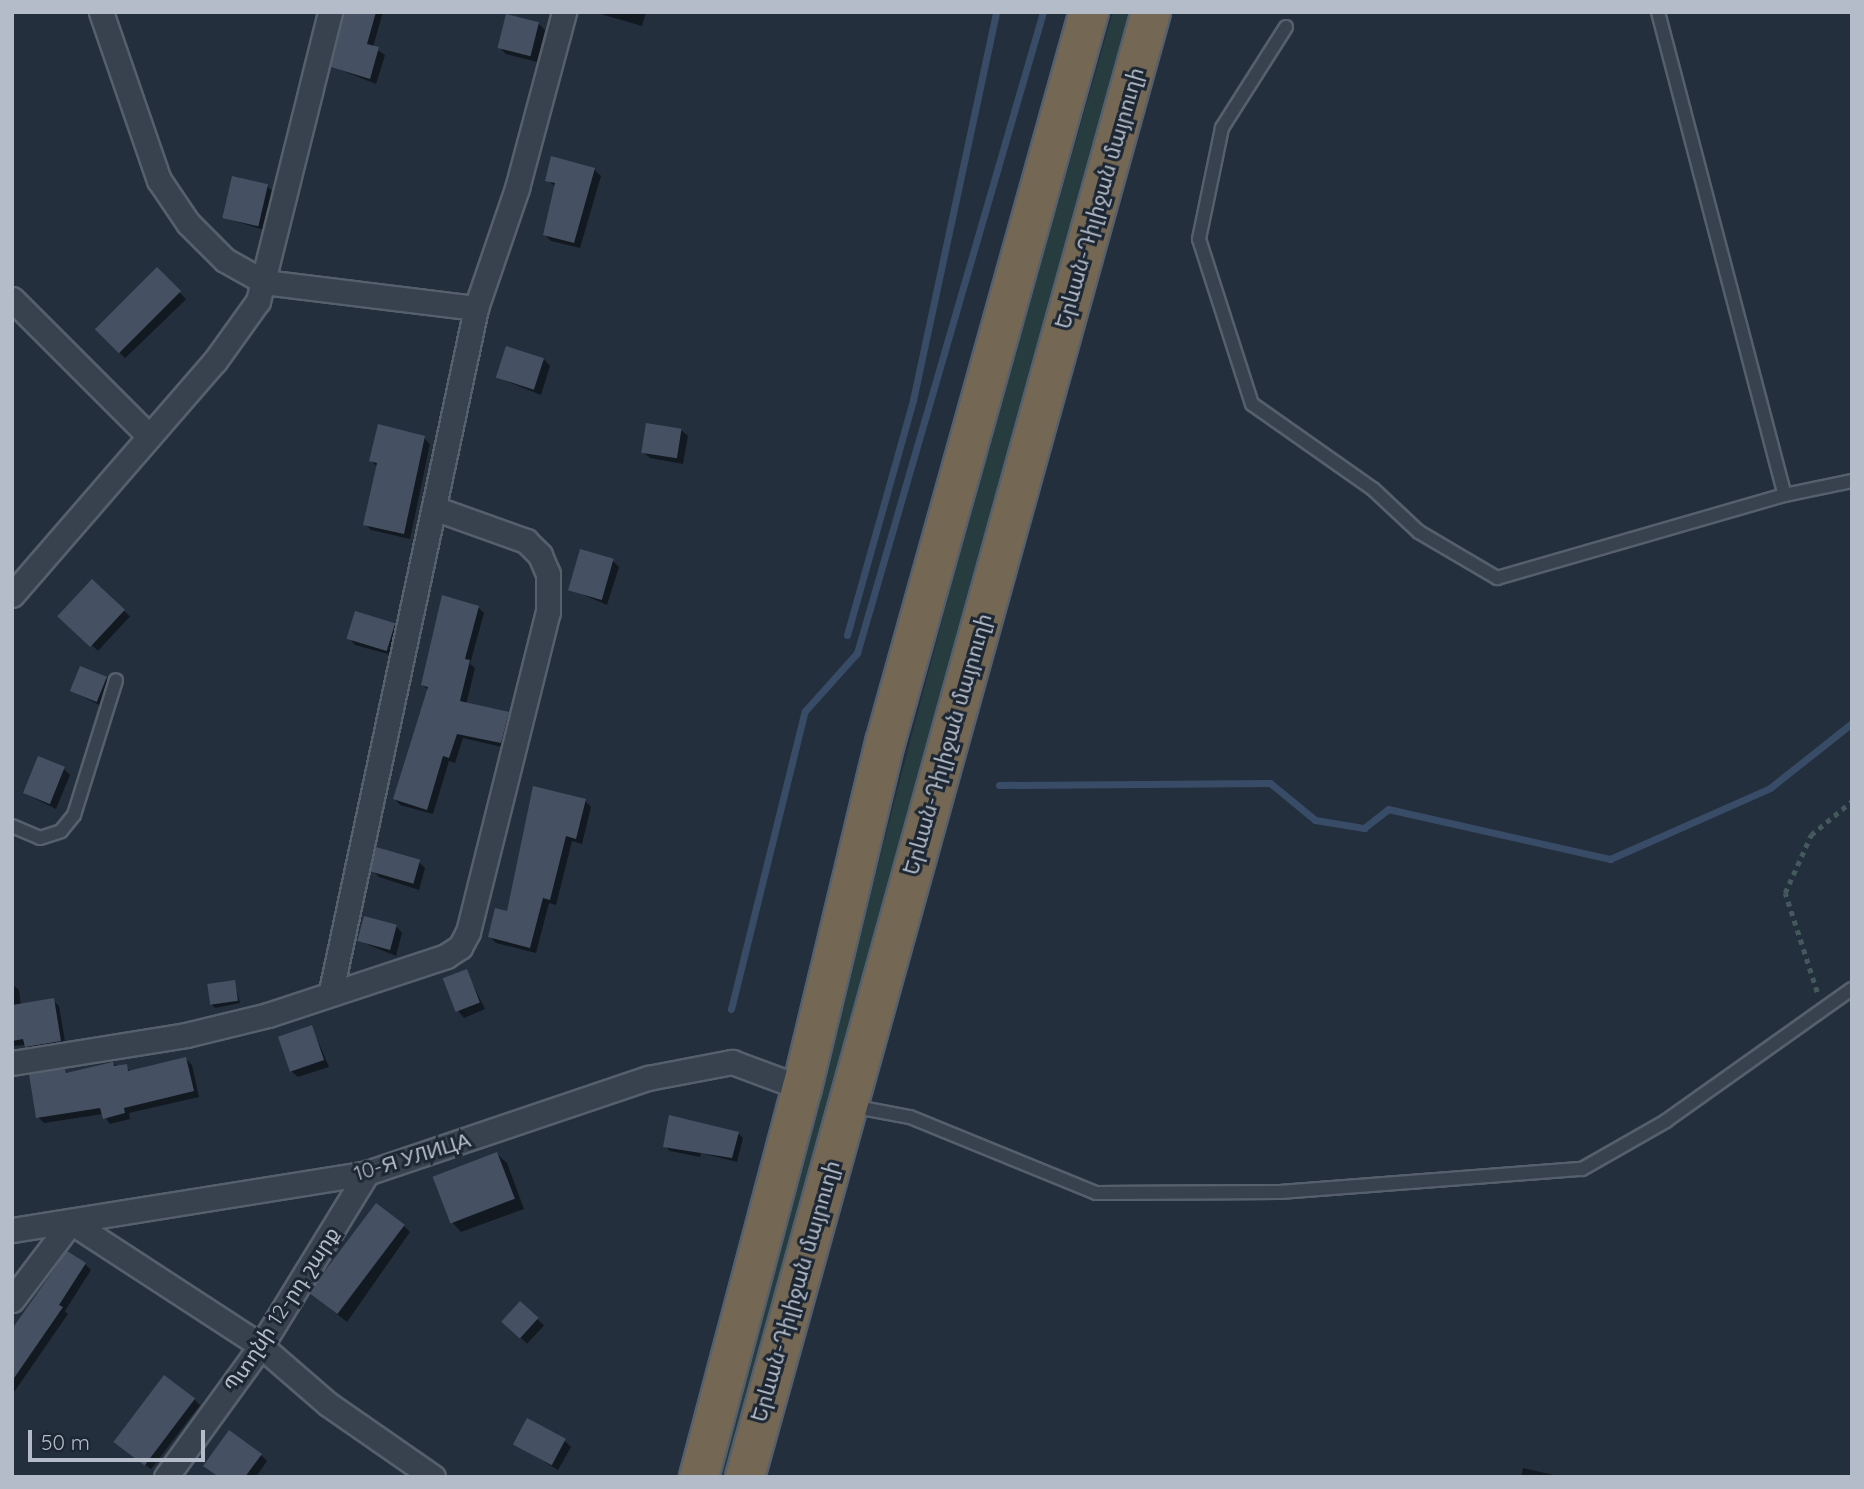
<!DOCTYPE html>
<html>
<head>
<meta charset="utf-8">
<style>
  body { margin:0 }
  #map { position:relative; width:1864px; height:1489px; overflow:hidden; background:#242f3e; font-family:Quicksand,"Noto Sans Armenian",sans-serif }
  div>[style] { position:absolute }
  [style*='--x'] { left:calc(var(--x)*1px); top:calc(var(--y)*1px); width:calc(var(--w)*1px); rotate:calc(var(--a)*1deg) }
  .green>* { inset:0; background:#263c3f }
  .shadow>* { inset:0; background:#0007; transform-origin:0 0 }
  .stream>* { height:7px; margin:-3.5px; padding:0 3.5px; transform-origin:3.5px; border-radius:3.5px; background:#394c67 }
  .building>* { inset:0; background:#455162; transform-origin:0 0 }
  .path>* { height:4.5px; margin-top:-2.25px; transform-origin:0; background:repeating-linear-gradient(90deg,#44595c 0 5px,transparent 0 10px) }
  .roads { filter:drop-shadow(2px 0 #565f6c) drop-shadow(-2px 0 #565f6c) drop-shadow(0 2px #565f6c) drop-shadow(0 -2px #565f6c) }
  .lane>* { height:12px; margin:-6px; padding:0 6px; transform-origin:6px; border-radius:6px; background:#38414e }
  .street>* { height:23px; margin:-11.5px; padding:0 11.5px; transform-origin:11.5px; border-radius:11.5px; background:#38414e }
  .highway>* { height:38px; margin:-19px; padding:0 19px; transform-origin:19px; border-radius:19px; background:#746855 }
  span { translate:-50% -50%; white-space:nowrap; text-align:center; line-height:1.15; -webkit-text-stroke:6px #1d2633; paint-order:stroke }
  .street-label { font-size:21px; color:#b4bcc9 }
  .frame { position:absolute; inset:0; border:14px solid #b4bcc9; pointer-events:none }
  .scale { position:absolute; left:28px; top:1430px; width:177px; height:32px; box-sizing:border-box; border:4px solid #b4bcc9; border-top:0; padding-left:9px; font-size:21px; line-height:24px; white-space:nowrap; color:#b4bcc9; -webkit-text-stroke:5px #1d2633; paint-order:stroke }
</style>
</head>
<body>
<div id="map">
  <div class="green">
    <div style="clip-path:polygon(1113px 12px,1132px 12px,912px 794px,734px 1477px,717px 1477px,985px 457px)"></div>
  </div>
  <div class="shadow">
    <div style="clip-path:polygon(346px 12px,383px 12px,373px 47px,385px 55px,376px 84px,333px 67px)"></div>
    <div style="clip-path:polygon(594px 12px,646px 12px,642px 26px)"></div>
    <div style="clip-path:polygon(507px 16px,539px 24px,545px 30px,537px 62px,506px 54px,500px 48px)"></div>
    <div style="clip-path:polygon(594px 169px,601px 176px,580px 248px,551px 241px,545px 235px,556px 187px,547px 180px)"></div>
    <div style="clip-path:polygon(267px 186px,272px 191px,264px 230px,225px 218px)"></div>
    <div style="left:157px;top:269px;width:42px;height:85px;rotate:46deg"></div>
    <div style="clip-path:polygon(544px 359px,550px 366px,541px 395px,499px 378px)"></div>
    <div style="clip-path:polygon(681px 430px,688px 436px,683px 464px,650px 458px,643px 452px)"></div>
    <div style="clip-path:polygon(424px 438px,430px 444px,410px 539px,371px 530px,365px 524px,377px 467px,371px 460px)"></div>
    <div style="clip-path:polygon(613px 561px,619px 567px,607px 605px,570px 589px)"></div>
    <div style="left:92px;top:581px;width:52px;height:47px;rotate:43deg"></div>
    <div style="clip-path:polygon(478px 607px,484px 613px,470px 664px,475px 668px,466px 705px,508px 714px,514px 720px,506px 748px,463px 738px,455px 763px,449px 761px,433px 814px,400px 805px,395px 799px,429px 691px,423px 685px)"></div>
    <div style="clip-path:polygon(394px 624px,400px 630px,395px 656px,355px 645px,349px 638px)"></div>
    <div style="clip-path:polygon(106px 678px,112px 685px,103px 707px,72px 691px)"></div>
    <div style="clip-path:polygon(64px 769px,70px 775px,56px 809px,24px 793px)"></div>
    <div style="clip-path:polygon(585px 801px,591px 807px,582px 844px,572px 841px,556px 905px,549px 903px,536px 953px,496px 943px,490px 937px)"></div>
    <div style="clip-path:polygon(419px 862px,425px 868px,419px 890px,379px 877px,373px 871px)"></div>
    <div style="clip-path:polygon(396px 926px,402px 933px,396px 956px,359px 941px)"></div>
    <div style="clip-path:polygon(466px 971px,485px 1009px,464px 1018px,458px 1011px)"></div>
    <div style="clip-path:polygon(234px 981px,240px 1003px,215px 1008px,212px 1005px)"></div>
    <div style="clip-path:polygon(12px 984px,19px 990px,21px 1006px,53px 1000px,59px 1006px,66px 1047px,32px 1052px,25px 1045px,12px 1046px)"></div>
    <div style="clip-path:polygon(312px 1027px,329px 1067px,298px 1077px,291px 1071px)"></div>
    <div style="clip-path:polygon(186px 1059px,192px 1065px,199px 1097px,129px 1113px,130px 1119px,110px 1124px,103px 1114px,44px 1123px,38px 1117px,65px 1070px,68px 1074px,113px 1064px,132px 1071px)"></div>
    <div style="clip-path:polygon(738px 1133px,743px 1138px,737px 1162px,701px 1153px,700px 1157px,670px 1151px,665px 1146px)"></div>
    <div style="clip-path:polygon(497px 1154px,507px 1163px,524px 1209px,461px 1232px,452px 1222px)"></div>
    <div style="clip-path:polygon(404px 1226px,410px 1232px,347px 1322px,318px 1299px)"></div>
    <div style="clip-path:polygon(85px 1264px,91px 1270px,65px 1311px,68px 1314px,12px 1395px,12px 1332px)"></div>
    <div style="left:520px;top:1303px;width:33px;height:25px;rotate:43deg"></div>
    <div style="clip-path:polygon(194px 1399px,200px 1405px,151px 1469px,119px 1445px)"></div>
    <div style="clip-path:polygon(565px 1441px,571px 1447px,558px 1470px,515px 1444px)"></div>
    <div style="clip-path:polygon(261px 1455px,267px 1461px,256px 1477px,219px 1477px)"></div>
    <div style="clip-path:polygon(1523px 1468px,1563px 1477px,1521px 1477px)"></div>
  </div>
  <div class="stream">
    <div style="--x:847;--y:635;--w:244;--a:-74.3"></div>
    <div style="--x:913;--y:400;--w:397;--a:-77.9"></div>
    <div style="--x:999;--y:785;--w:271;--a:-0.4"></div>
    <div style="--x:1270;--y:783;--w:58;--a:39.4"></div>
    <div style="--x:1315;--y:820;--w:50;--a:9.3"></div>
    <div style="--x:1364;--y:828;--w:31;--a:-38"></div>
    <div style="--x:1388;--y:809;--w:228;--a:12.7"></div>
    <div style="--x:1610;--y:859;--w:175;--a:-23.9"></div>
    <div style="--x:1770;--y:788;--w:105;--a:-38.4"></div>
    <div style="--x:731;--y:1009;--w:307;--a:-76.1"></div>
    <div style="--x:805;--y:711;--w:78;--a:-48.1"></div>
    <div style="--x:857;--y:653;--w:667;--a:-73.82"></div>
  </div>
  <div class="building">
    <div style="clip-path:polygon(344px 12px,376px 12px,367px 44px,379px 47px,370px 79px,331px 67px)"></div>
    <div style="left:506px;top:14px;width:34px;height:35px;rotate:14deg"></div>
    <div style="clip-path:polygon(551px 156px,595px 168px,574px 243px,543px 235px,555px 183px,545px 181px)"></div>
    <div style="left:232px;top:176px;width:37px;height:43px;rotate:13deg"></div>
    <div style="left:157px;top:267px;width:34px;height:88px;rotate:45deg"></div>
    <div style="left:506px;top:346px;width:40px;height:33px;rotate:18deg"></div>
    <div style="left:646px;top:423px;width:36px;height:30px;rotate:9deg"></div>
    <div style="clip-path:polygon(378px 424px,425px 436px,404px 534px,363px 525px,377px 463px,369px 461px)"></div>
    <div style="left:580px;top:549px;width:35px;height:43px;rotate:16deg"></div>
    <div style="left:92px;top:579px;width:45px;height:51px;rotate:43deg"></div>
    <div style="clip-path:polygon(442px 595px,479px 606px,465px 659px,470px 660px,460px 701px,509px 712px,501px 743px,457px 734px,449px 758px,443px 756px,427px 810px,393px 799px,428px 687px,421px 685px)"></div>
    <div style="left:355px;top:611px;width:42px;height:29px;rotate:17deg"></div>
    <div style="left:80px;top:666px;width:29px;height:27px;rotate:22deg"></div>
    <div style="left:38px;top:756px;width:29px;height:40px;rotate:22deg"></div>
    <div style="clip-path:polygon(533px 786px,586px 799px,576px 839px,566px 836px,550px 900px,543px 898px,530px 948px,488px 937px,495px 908px,507px 911px)"></div>
    <div style="left:376px;top:847px;width:46px;height:25px;rotate:16deg"></div>
    <div style="left:364px;top:916px;width:34px;height:26px;rotate:15deg"></div>
    <div style="left:467px;top:969px;width:36px;height:26px;rotate:69deg"></div>
    <div style="left:235px;top:980px;width:21px;height:28px;rotate:82deg"></div>
    <div style="clip-path:polygon(54px 998px,61px 1041px,25px 1047px,23px 1039px,12px 1041px,12px 1005px)"></div>
    <div style="left:312px;top:1025px;width:37px;height:36px;rotate:71deg"></div>
    <div style="clip-path:polygon(186px 1057px,194px 1091px,124px 1108px,125px 1113px,103px 1119px,100px 1108px,36px 1118px,29px 1074px,65px 1069px,66px 1073px,113px 1062px,114px 1066px,127px 1064px,128px 1071px)"></div>
    <div style="clip-path:polygon(669px 1115px,739px 1132px,732px 1158px,663px 1147px)"></div>
    <div style="left:497px;top:1152px;width:50px;height:69px;rotate:69deg"></div>
    <div style="left:376px;top:1203px;width:36px;height:112px;rotate:37deg"></div>
    <div style="clip-path:polygon(67px 1251px,86px 1263px,59px 1305px,63px 1307px,12px 1381px,12px 1329px)"></div>
    <div style="left:520px;top:1301px;width:25px;height:28px;rotate:42deg"></div>
    <div style="left:164px;top:1375px;width:39px;height:84px;rotate:37deg"></div>
    <div style="left:527px;top:1418px;width:44px;height:30px;rotate:28deg"></div>
    <div style="clip-path:polygon(229px 1430px,262px 1454px,245px 1477px,219px 1477px,203px 1466px)"></div>
  </div>
  <div class="path">
    <div style="--x:1817;--y:992;--w:104;--a:-107.9"></div>
    <div style="--x:1785;--y:893;--w:64;--a:-65.9"></div>
    <div style="--x:1811;--y:835;--w:53;--a:-39.7"></div>
  </div>
  <div class="roads">
    <div class="lane">
      <div style="--x:1658;--y:12;--w:499;--a:75.3"></div>
      <div style="--x:1286;--y:27;--w:120;--a:122.4"></div>
      <div style="--x:1222;--y:128;--w:113;--a:101.7"></div>
      <div style="--x:1199;--y:239;--w:173;--a:72.2"></div>
      <div style="--x:1252;--y:404;--w:148;--a:35.1"></div>
      <div style="--x:1373;--y:489;--w:63;--a:43.1"></div>
      <div style="--x:1419;--y:532;--w:91;--a:30.5"></div>
      <div style="--x:1497;--y:578;--w:300;--a:-16.1"></div>
      <div style="--x:1785;--y:495;--w:68;--a:-11.8"></div>
      <div style="--x:12;--y:826;--w:30;--a:23"></div>
      <div style="--x:40;--y:838;--w:22;--a:-18"></div>
      <div style="--x:61;--y:831;--w:21;--a:-51"></div>
      <div style="--x:74;--y:815;--w:141;--a:-72.7"></div>
      <div style="--x:851;--y:1106;--w:60;--a:10.6"></div>
      <div style="--x:910;--y:1117;--w:201;--a:22.2"></div>
      <div style="--x:1096;--y:1193;--w:184;--a:-0.3"></div>
      <div style="--x:1280;--y:1192;--w:303;--a:-4.4"></div>
      <div style="--x:1582;--y:1169;--w:97;--a:-29.7"></div>
      <div style="--x:1666;--y:1121;--w:228;--a:-35.4"></div>
    </div>
    <div class="street">
      <div style="--x:101;--y:12;--w:178;--a:71"></div>
      <div style="--x:159;--y:180;--w:52;--a:56"></div>
      <div style="--x:188;--y:223;--w:52;--a:45"></div>
      <div style="--x:225;--y:260;--w:45;--a:29.4"></div>
      <div style="--x:264;--y:282;--w:214;--a:7"></div>
      <div style="--x:12;--y:299;--w:194;--a:45"></div>
      <div style="--x:12;--y:595;--w:310;--a:-49.1"></div>
      <div style="--x:215;--y:361;--w:74;--a:-54.4"></div>
      <div style="--x:258;--y:301;--w:298;--a:-76"></div>
      <div style="--x:331;--y:991;--w:698;--a:-78.01"></div>
      <div style="--x:476;--y:308;--w:127;--a:-71.1"></div>
      <div style="--x:517;--y:188;--w:182;--a:-75"></div>
      <div style="--x:12;--y:1063;--w:176;--a:-9.1"></div>
      <div style="--x:186;--y:1035;--w:84;--a:-13.7"></div>
      <div style="--x:268;--y:1015;--w:188;--a:-18.3"></div>
      <div style="--x:446;--y:956;--w:17;--a:-33"></div>
      <div style="--x:460;--y:947;--w:17;--a:-62"></div>
      <div style="--x:468;--y:932;--w:330;--a:-76"></div>
      <div style="--x:548;--y:612;--w:38;--a:-90"></div>
      <div style="--x:548;--y:574;--w:21;--a:-113"></div>
      <div style="--x:540;--y:555;--w:20;--a:-135"></div>
      <div style="--x:526;--y:541;--w:98;--a:-160.3"></div>
      <div style="--x:12;--y:1230;--w:360;--a:-9.1"></div>
      <div style="--x:367;--y:1173;--w:297;--a:-18.7"></div>
      <div style="--x:648;--y:1078;--w:86;--a:-10.8"></div>
      <div style="--x:732;--y:1062;--w:75;--a:20.4"></div>
      <div style="--x:12;--y:1300;--w:98;--a:-52.9"></div>
      <div style="--x:71;--y:1222;--w:227;--a:33.1"></div>
      <div style="--x:261;--y:1346;--w:89;--a:40.9"></div>
      <div style="--x:328;--y:1404;--w:128;--a:34.8"></div>
      <div style="--x:166;--y:1477;--w:162;--a:-54.1"></div>
      <div style="--x:261;--y:1346;--w:203;--a:-58.5"></div>
    </div>
    <div class="highway">
      <div style="--x:699;--y:1477;--w:402;--a:-75.2"></div>
      <div style="--x:802;--y:1088;--w:355;--a:-76.5"></div>
      <div style="--x:885;--y:743;--w:759;--a:-74.41"></div>
      <div style="--x:745;--y:1477;--w:1520;--a:-74.51"></div>
    </div>
  </div>
  <div class="street-label">
    <span style="left:1099px;top:198px;rotate:-74deg">Երևան-Դիլիջան մայրուղի</span>
    <span style="left:947px;top:744px;rotate:-74deg">Երևան-Դիլիջան մայրուղի</span>
    <span style="left:412px;top:1156px;rotate:-17deg">10-Я УЛИЦА</span>
    <span style="left:795px;top:1291px;rotate:-74deg">Երևան-Դիլիջան մայրուղի</span>
    <span style="left:281px;top:1309px;rotate:-57deg">Պտղնի 12-րդ շարք</span>
  </div>
  <div class="frame"></div>
  <div class="scale">50 m</div>
</div>
</body>
</html>
